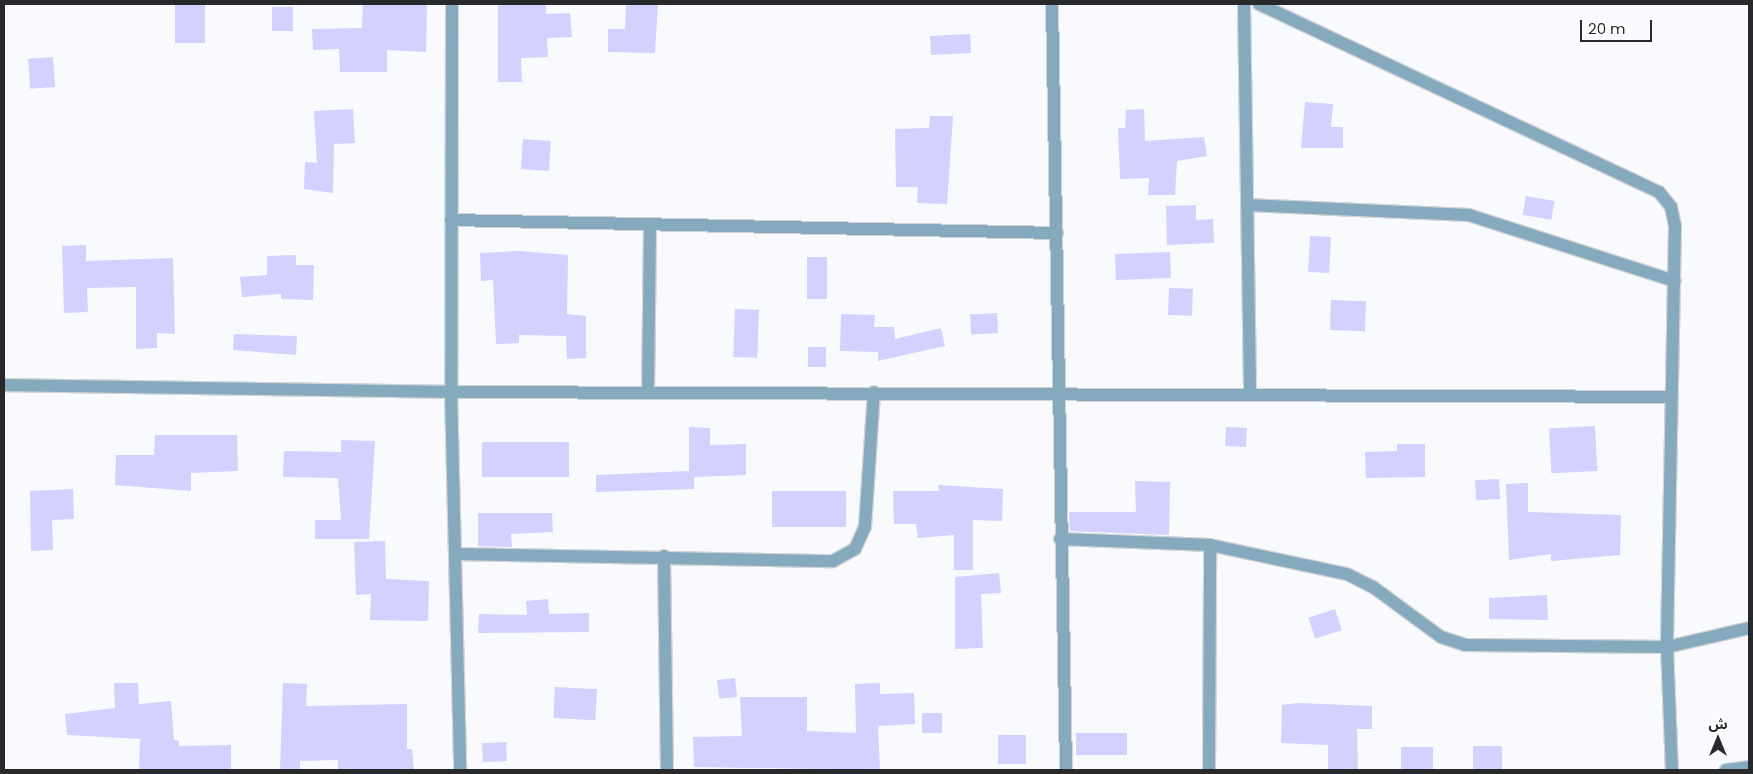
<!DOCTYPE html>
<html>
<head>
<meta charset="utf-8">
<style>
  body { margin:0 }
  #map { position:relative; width:1753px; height:774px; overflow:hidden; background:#f8fafe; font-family:Poppins,"Noto Sans Arabic",sans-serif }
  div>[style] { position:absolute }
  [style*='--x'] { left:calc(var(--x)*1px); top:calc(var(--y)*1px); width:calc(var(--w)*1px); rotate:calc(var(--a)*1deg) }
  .building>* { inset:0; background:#d2d1ff; transform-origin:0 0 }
  .roads { filter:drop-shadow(1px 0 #d3d4d8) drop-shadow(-1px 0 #d3d4d8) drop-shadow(0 1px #d3d4d8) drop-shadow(0 -1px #d3d4d8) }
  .minor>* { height:12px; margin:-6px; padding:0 6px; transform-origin:6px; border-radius:6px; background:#86aabd }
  span { translate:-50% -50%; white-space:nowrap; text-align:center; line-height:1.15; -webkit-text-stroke:4px #fff; paint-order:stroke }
  .frame { position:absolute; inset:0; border:5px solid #28292a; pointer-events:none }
  .north { position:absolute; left:1693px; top:714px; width:50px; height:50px; -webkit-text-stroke:4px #fff; paint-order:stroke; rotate:0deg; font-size:14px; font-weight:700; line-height:20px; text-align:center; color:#28292a }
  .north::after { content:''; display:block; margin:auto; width:18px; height:22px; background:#28292a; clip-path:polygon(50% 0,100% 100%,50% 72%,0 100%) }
  .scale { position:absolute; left:1580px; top:20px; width:72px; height:22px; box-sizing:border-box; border:2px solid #28292a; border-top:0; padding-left:6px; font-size:15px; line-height:18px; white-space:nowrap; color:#28292a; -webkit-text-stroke:4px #fff; paint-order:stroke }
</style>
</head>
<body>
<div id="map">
  <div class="building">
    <div style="left:175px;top:4px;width:30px;height:39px"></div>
    <div style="clip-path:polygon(363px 4px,427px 4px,426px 52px,387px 50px,387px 72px,340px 72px,339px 49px,313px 50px,312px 29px,362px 28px)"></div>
    <div style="clip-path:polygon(498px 4px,546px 4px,546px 14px,570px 13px,572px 37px,547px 38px,548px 57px,521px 58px,522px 82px,498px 82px)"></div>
    <div style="clip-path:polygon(626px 4px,658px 4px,655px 53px,608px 52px,608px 29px,625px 29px)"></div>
    <div style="left:272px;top:7px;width:21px;height:24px"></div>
    <div style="left:970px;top:34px;width:19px;height:40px;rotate:87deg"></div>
    <div style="left:53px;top:57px;width:30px;height:25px;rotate:86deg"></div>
    <div style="clip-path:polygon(1305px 102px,1333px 104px,1331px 127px,1343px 127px,1343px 148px,1301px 148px)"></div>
    <div style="clip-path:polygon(353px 109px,355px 143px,334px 144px,333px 193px,304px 189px,305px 162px,317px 163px,314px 111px)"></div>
    <div style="clip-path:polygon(1144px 109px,1145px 141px,1204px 137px,1207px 156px,1177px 161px,1175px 195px,1148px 195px,1149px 178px,1120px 179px,1118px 128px,1125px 128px,1126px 110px)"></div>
    <div style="clip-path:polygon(930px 116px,953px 116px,947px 204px,917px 203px,918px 187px,896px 187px,895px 129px,929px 128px)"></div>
    <div style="left:523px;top:139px;width:28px;height:30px;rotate:4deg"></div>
    <div style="left:1526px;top:196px;width:29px;height:19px;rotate:10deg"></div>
    <div style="clip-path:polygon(1196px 205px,1196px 220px,1213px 219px,1214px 243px,1167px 245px,1166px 206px)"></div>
    <div style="left:1310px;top:236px;width:21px;height:36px;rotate:3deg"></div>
    <div style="clip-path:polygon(86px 245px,86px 261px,173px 258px,175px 334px,157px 333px,157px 348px,136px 349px,136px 287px,87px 288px,88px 312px,64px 313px,62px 246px)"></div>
    <div style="clip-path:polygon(518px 251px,568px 255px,567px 314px,586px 316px,586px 358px,567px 359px,566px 336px,519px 335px,519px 343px,496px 344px,493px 280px,481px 281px,480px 253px)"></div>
    <div style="left:1170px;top:252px;width:26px;height:55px;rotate:88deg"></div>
    <div style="clip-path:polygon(296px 255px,296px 265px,314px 265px,313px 300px,281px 299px,281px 294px,242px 297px,240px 277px,267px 275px,267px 256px)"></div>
    <div style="left:807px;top:257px;width:20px;height:42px"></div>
    <div style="left:1169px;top:288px;width:24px;height:27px;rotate:2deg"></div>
    <div style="left:1331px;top:300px;width:35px;height:30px;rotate:2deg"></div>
    <div style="left:735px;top:309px;width:24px;height:48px;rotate:2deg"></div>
    <div style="left:997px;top:313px;width:20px;height:27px;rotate:87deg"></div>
    <div style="clip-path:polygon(841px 314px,875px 315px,874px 327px,894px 327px,895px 339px,941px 328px,945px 346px,878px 361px,878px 352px,840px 351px)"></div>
    <div style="clip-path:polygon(234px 334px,297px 336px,296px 355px,233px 350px)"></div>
    <div style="left:808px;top:347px;width:18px;height:20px"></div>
    <div style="left:1595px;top:426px;width:45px;height:46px;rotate:87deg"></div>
    <div style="clip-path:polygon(689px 427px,710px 428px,710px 445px,746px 444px,746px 475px,694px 477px,694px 489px,596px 492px,596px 475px,689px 471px)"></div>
    <div style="left:1226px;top:427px;width:21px;height:19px;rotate:3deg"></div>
    <div style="clip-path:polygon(155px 435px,237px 435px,238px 471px,191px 473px,191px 491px,115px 485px,116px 455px,154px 455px)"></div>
    <div style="clip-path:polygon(341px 440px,375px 441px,369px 539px,315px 539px,315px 520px,341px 520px,338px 478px,283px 477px,284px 451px,341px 452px)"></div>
    <div style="left:482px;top:442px;width:87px;height:35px"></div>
    <div style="clip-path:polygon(1397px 444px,1425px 444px,1425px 477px,1366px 478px,1365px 452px,1397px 451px)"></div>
    <div style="left:1499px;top:479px;width:20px;height:24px;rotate:87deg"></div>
    <div style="clip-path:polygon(1135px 481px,1170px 482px,1169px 535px,1070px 531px,1069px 512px,1136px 512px)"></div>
    <div style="clip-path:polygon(1528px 483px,1528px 512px,1621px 515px,1620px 555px,1551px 561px,1551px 554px,1509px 560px,1506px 484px)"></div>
    <div style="clip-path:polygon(938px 485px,1003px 489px,1002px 521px,973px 520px,973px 570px,954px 570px,954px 535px,918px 538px,916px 524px,894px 524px,893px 491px,939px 491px)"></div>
    <div style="clip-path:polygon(73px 489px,74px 519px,52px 520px,53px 550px,31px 551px,30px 491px)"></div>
    <div style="left:772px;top:491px;width:74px;height:36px"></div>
    <div style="clip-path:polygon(478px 513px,552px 513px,553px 532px,511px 534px,512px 547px,478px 546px)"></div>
    <div style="clip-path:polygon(385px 541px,386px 579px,429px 581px,428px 621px,370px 620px,371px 594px,356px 595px,354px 542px)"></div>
    <div style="clip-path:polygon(999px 573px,1001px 593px,981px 594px,983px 648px,955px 649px,955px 577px)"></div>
    <div style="clip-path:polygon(1547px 595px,1548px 620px,1489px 619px,1489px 598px)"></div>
    <div style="clip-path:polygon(548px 599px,549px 614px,589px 613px,589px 632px,478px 633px,479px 614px,527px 615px,526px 601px)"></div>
    <div style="left:1335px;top:609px;width:22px;height:28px;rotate:72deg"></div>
    <div style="left:735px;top:678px;width:19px;height:18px;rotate:84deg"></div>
    <div style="clip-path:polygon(114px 683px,138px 683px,139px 704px,171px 701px,174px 740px,179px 741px,179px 746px,231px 745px,231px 770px,139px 770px,140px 739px,67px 735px,65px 714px,115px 708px)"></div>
    <div style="clip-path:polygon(283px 683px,307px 684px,306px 706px,407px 704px,407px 749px,412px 749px,414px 770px,338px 770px,338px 760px,300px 761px,300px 770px,280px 770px)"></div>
    <div style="clip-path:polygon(880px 683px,880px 694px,914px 693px,915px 724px,878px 726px,880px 770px,694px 767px,693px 737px,742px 736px,740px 697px,807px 697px,807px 731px,856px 733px,855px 684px)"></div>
    <div style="left:555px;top:687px;width:42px;height:31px;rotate:3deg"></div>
    <div style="clip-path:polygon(1298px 703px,1372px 706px,1372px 729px,1357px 729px,1358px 770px,1328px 770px,1328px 745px,1281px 743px,1282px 705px)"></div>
    <div style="left:922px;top:713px;width:20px;height:20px"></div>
    <div style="left:1127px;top:733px;width:22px;height:51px;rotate:90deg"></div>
    <div style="left:998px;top:735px;width:28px;height:29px"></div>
    <div style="left:506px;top:742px;width:19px;height:24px;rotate:87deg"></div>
    <div style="left:1502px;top:746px;width:24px;height:29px;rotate:90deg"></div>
    <div style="left:1433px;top:747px;width:23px;height:32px;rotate:90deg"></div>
  </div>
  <div class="roads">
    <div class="minor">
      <div style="--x:452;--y:4;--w:388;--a:90.1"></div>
      <div style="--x:451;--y:392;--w:378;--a:88.6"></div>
      <div style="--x:1052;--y:4;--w:766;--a:88.95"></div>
      <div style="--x:1244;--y:4;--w:390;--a:89.1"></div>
      <div style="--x:1259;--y:4;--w:442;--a:25.2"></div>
      <div style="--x:1659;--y:192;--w:19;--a:51"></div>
      <div style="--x:1671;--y:207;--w:19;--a:78"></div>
      <div style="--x:1675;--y:226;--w:421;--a:91.1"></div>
      <div style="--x:1667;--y:647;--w:123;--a:87.7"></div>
      <div style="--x:1247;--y:205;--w:222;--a:2.6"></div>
      <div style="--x:1469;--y:215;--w:216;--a:17.8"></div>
      <div style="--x:451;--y:220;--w:606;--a:1.23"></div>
      <div style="--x:4;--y:385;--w:447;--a:0.9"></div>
      <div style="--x:451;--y:392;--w:1220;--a:0.23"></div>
      <div style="--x:648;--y:392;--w:168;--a:-89.3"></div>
      <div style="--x:1060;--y:539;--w:150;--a:2.3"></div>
      <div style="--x:1210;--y:545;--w:140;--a:12"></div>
      <div style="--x:1347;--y:574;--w:29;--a:27"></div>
      <div style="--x:1373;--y:587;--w:84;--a:36.3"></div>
      <div style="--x:1441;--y:637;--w:25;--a:18"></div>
      <div style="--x:1465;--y:645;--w:202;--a:0.6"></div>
      <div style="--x:1667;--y:647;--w:84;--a:-13"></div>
      <div style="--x:455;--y:554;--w:378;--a:1.1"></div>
      <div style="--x:833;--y:561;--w:25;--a:-29"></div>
      <div style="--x:855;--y:549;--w:24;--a:-66"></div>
      <div style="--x:865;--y:527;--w:135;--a:-86.2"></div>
      <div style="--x:664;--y:556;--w:214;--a:89.2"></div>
      <div style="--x:1209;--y:770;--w:225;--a:-89.7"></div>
      <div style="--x:1726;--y:770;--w:23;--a:-7"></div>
    </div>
  </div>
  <div class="frame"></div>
  <div class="north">ش</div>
  <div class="scale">20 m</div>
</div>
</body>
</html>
